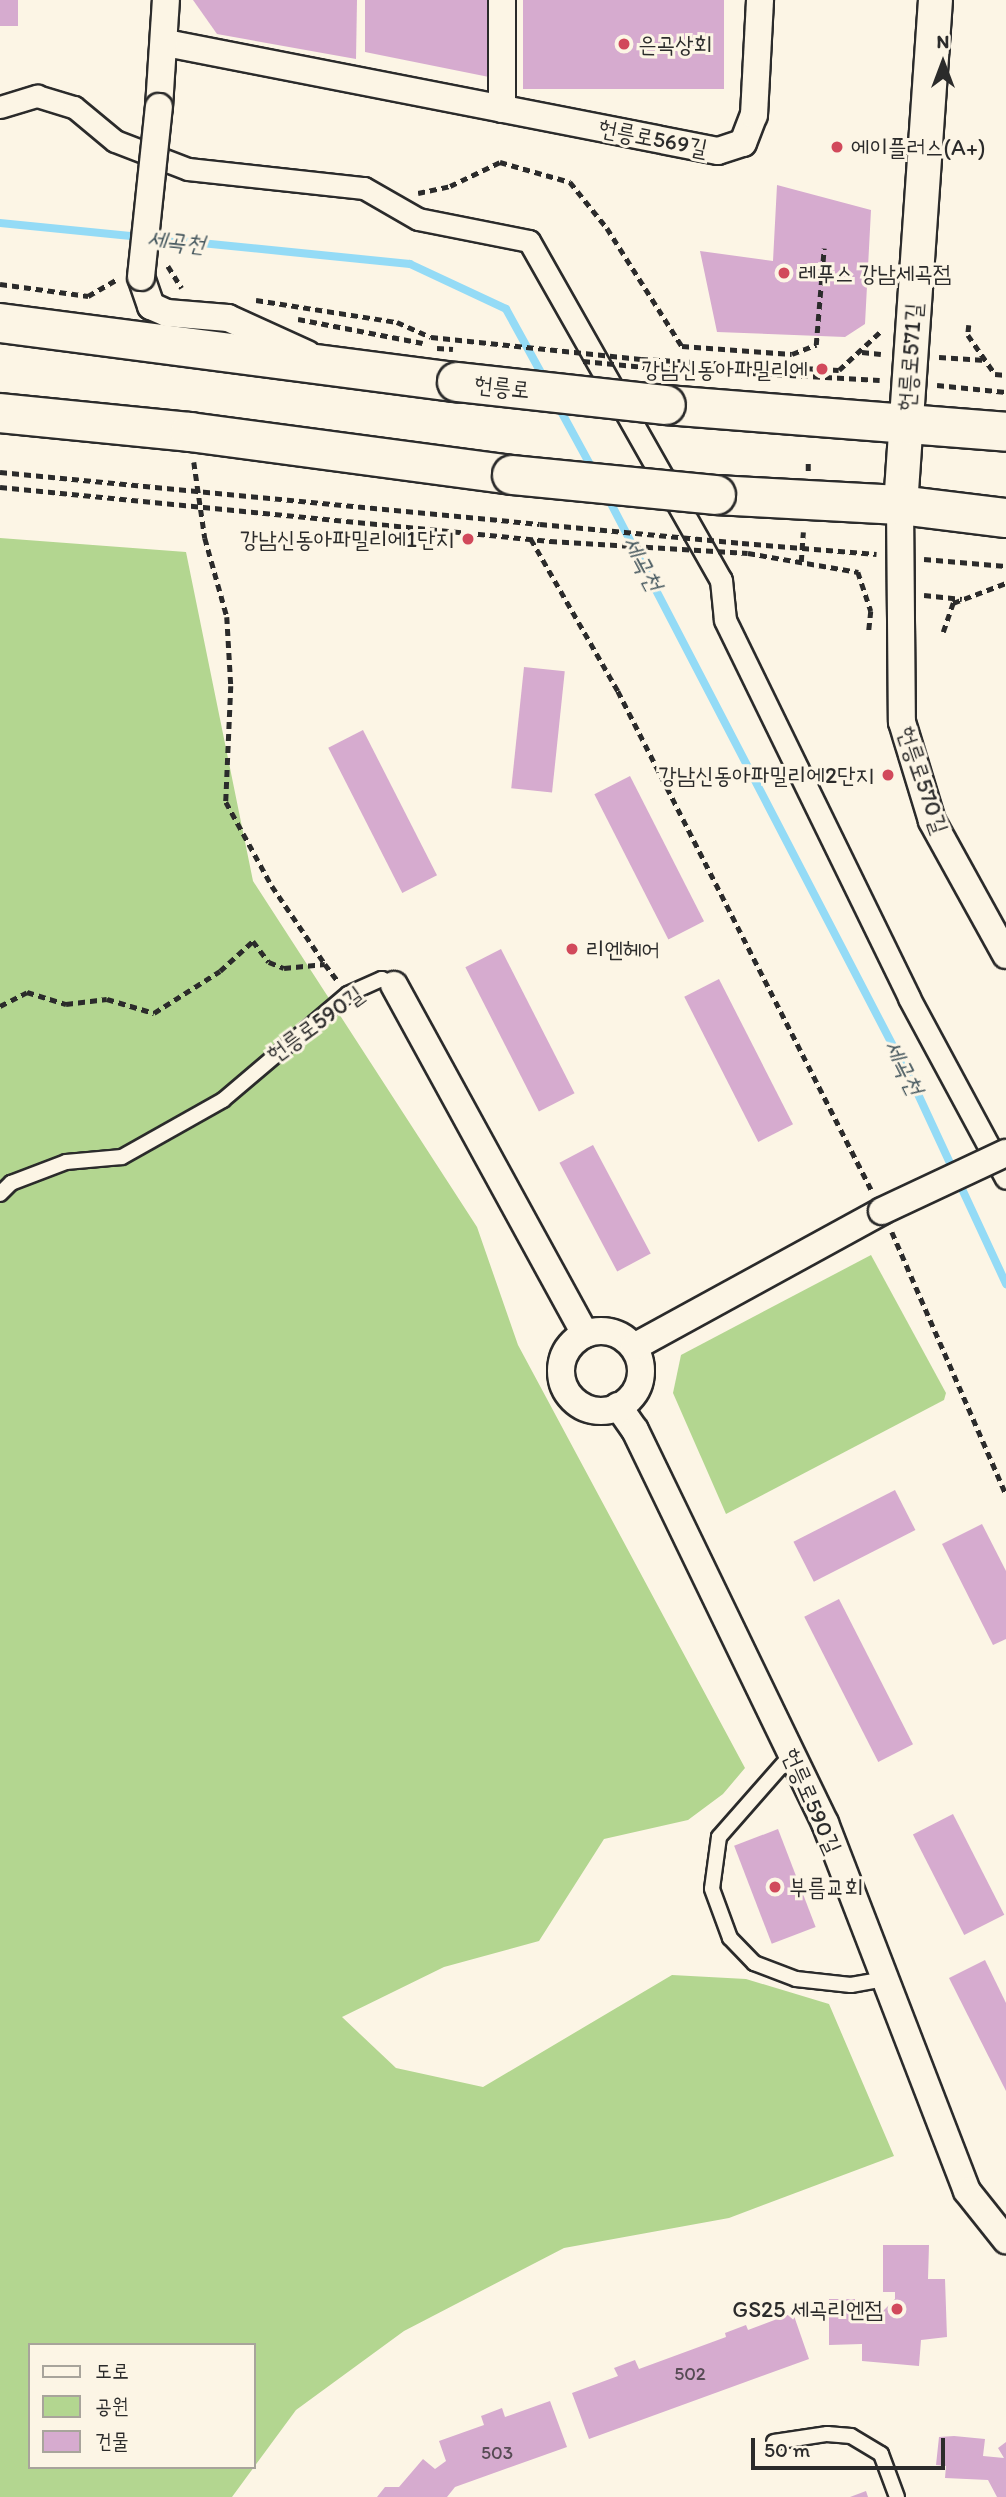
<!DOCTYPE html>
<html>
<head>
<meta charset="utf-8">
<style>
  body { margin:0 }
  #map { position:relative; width:1006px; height:2497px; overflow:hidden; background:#fcf5e5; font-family:Itim,"Poor Story",sans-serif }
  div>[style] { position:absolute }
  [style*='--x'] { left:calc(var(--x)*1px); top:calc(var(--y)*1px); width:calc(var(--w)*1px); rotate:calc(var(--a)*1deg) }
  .green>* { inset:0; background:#b3d690 }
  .stream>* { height:8px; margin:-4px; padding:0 4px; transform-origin:4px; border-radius:4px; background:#94dbf6 }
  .building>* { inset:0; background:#d6abcf; transform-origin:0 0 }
  .path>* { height:4.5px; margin-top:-2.25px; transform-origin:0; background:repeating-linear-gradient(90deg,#2b2b2b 0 7px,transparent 0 12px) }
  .roads { filter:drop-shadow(2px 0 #2b2b2b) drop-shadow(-2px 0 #2b2b2b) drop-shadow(0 2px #2b2b2b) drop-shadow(0 -2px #2b2b2b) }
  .service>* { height:14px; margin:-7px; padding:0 7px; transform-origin:7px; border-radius:7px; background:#fcf5e5 }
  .pedestrian>* { height:21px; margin:-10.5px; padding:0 10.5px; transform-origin:10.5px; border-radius:10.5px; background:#fcf5e5 }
  .minor>* { height:26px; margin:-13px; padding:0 13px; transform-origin:13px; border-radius:13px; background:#fcf5e5 }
  .minor>.ring { margin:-13px; padding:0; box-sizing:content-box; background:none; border:26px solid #fcf5e5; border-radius:50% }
  .tertiary>* { height:33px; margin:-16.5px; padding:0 16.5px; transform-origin:16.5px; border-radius:16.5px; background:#fcf5e5 }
  .primary>* { height:38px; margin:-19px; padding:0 19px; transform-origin:19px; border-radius:19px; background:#fcf5e5 }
  .path-bridge>* { height:4.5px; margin-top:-2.25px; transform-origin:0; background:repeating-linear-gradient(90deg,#2b2b2b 0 7px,transparent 0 12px) }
  .bridges { filter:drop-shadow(2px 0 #2b2b2b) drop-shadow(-2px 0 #2b2b2b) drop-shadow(0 2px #2b2b2b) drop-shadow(0 -2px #2b2b2b) }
  .minor-bridge>* { height:26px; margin:-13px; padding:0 13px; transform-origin:13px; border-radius:13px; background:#fcf5e5 }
  .primary-bridge>* { height:38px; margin:-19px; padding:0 19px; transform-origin:19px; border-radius:19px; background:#fcf5e5 }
  .dots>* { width:19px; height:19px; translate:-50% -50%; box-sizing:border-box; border:4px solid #fcf5e5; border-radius:50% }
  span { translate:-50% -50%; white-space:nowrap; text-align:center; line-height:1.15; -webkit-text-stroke:6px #fcf5e5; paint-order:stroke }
  .number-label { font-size:19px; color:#564b54 }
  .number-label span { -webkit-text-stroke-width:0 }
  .poi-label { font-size:23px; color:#2b2b2b }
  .left { translate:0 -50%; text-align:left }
  .right { translate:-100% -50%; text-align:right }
  .street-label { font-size:23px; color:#2b2b2b }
  .water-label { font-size:24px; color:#45575e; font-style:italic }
  .legend { position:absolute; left:28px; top:2343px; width:228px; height:126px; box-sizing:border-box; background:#fcf5e5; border:2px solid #a8a49b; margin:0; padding:9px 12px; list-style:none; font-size:21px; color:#2b2b2b }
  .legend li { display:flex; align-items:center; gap:14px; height:35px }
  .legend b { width:35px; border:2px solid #a8a49b }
  .north { position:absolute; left:908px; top:28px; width:70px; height:70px; -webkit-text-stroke:5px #fcf5e5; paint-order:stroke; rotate:0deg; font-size:19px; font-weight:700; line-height:28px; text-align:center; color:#2b2b2b }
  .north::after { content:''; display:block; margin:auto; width:24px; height:32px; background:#2b2b2b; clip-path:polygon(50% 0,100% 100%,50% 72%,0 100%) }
  .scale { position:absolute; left:751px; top:2438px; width:194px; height:32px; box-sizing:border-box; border:4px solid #2b2b2b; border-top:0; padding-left:9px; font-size:21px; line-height:24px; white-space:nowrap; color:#2b2b2b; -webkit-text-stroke:5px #fcf5e5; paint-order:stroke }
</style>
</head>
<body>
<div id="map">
  <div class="green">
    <div style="clip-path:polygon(0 538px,186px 552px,253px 881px,477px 1227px,518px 1345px,745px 1768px,723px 1794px,688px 1820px,604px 1839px,539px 1941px,444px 1967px,342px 2017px,396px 2068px,483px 2087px,672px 1975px,746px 1979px,829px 2004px,894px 2156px,729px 2218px,564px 2248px,404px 2331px,296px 2410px,254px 2467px,254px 2345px,30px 2345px,30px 2467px,254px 2467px,232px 2497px,0 2497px)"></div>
    <div style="clip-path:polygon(871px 1255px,946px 1393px,944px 1400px,726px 1514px,673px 1393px,681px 1355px)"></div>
  </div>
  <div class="stream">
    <div style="--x:0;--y:223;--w:412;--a:5.7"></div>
    <div style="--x:410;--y:264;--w:106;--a:25.1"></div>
    <div style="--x:506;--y:309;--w:81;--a:61.2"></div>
    <div style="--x:557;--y:404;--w:77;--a:61.4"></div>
    <div style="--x:607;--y:496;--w:672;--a:62.52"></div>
    <div style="--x:917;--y:1092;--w:212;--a:65.1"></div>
  </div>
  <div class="building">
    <div style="left:0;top:0;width:18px;height:26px"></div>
    <div style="clip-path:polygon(193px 0,357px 0,356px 59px,217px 34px)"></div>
    <div style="clip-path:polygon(365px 0,489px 0,489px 77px,365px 52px)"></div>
    <div style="left:523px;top:0;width:201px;height:89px"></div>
    <div style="clip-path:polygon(777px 185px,871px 210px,865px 324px,845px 337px,717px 332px,700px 251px,773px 261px)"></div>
    <div style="left:524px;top:667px;width:41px;height:122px;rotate:6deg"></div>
    <div style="left:363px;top:730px;width:163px;height:39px;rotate:63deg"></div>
    <div style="left:630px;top:776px;width:163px;height:40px;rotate:63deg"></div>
    <div style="left:501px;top:949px;width:162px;height:40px;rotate:63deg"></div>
    <div style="left:719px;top:979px;width:163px;height:39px;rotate:63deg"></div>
    <div style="left:593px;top:1145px;width:123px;height:38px;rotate:62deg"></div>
    <div style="left:895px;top:1490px;width:45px;height:114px;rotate:63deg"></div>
    <div style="clip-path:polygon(982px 1524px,1006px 1571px,1006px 1639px,993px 1645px,942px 1544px)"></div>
    <div style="left:839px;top:1599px;width:163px;height:39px;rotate:63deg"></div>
    <div style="left:953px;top:1814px;width:113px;height:45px;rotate:63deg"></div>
    <div style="left:778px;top:1829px;width:105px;height:47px;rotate:69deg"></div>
    <div style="clip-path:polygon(985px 1960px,1006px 2003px,1006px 2091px,949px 1978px)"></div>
    <div style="clip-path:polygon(883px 2245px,929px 2245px,928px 2279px,945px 2279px,947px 2337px,921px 2340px,919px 2366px,862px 2361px,862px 2344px,829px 2345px,829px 2299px,876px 2299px,876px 2311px,883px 2311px,895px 2299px,895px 2292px,883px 2292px)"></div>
    <div style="clip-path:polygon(793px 2313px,809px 2359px,589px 2439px,572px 2393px,618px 2376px,614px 2368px,635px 2360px,639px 2369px,726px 2337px,725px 2333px,746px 2325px,748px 2330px)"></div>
    <div style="clip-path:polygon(550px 2401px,567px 2447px,455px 2487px,447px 2497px,377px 2497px,385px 2487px,399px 2487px,423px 2459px,435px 2469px,446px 2461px,439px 2441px,484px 2425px,481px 2416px,502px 2408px,505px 2417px)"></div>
    <div style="clip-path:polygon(954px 2436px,985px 2439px,983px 2456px,1004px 2458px,998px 2448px,1006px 2442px,1006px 2497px,997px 2497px,988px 2480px,945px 2478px,946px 2466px,936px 2465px,939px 2437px)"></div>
    <div style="clip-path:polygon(866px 2491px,868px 2497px,850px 2497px)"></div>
  </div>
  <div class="path">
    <div style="--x:418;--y:193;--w:33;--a:-12"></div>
    <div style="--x:450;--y:186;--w:55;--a:-25.6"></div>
    <div style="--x:500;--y:162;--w:73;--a:15.9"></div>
    <div style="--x:570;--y:182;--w:59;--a:51.2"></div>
    <div style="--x:607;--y:228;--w:140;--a:57.6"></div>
    <div style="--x:682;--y:346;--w:110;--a:4.2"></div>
    <div style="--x:792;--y:354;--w:26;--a:-21"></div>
    <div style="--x:816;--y:345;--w:97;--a:-85.3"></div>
    <div style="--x:168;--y:266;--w:26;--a:58"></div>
    <div style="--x:0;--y:284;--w:89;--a:7.8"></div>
    <div style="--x:88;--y:296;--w:32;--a:-30"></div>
    <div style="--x:256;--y:300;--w:143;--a:8.9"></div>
    <div style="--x:397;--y:322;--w:37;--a:24"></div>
    <div style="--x:298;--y:319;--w:127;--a:10.9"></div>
    <div style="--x:969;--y:325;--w:10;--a:96"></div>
    <div style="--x:968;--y:335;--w:47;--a:55.3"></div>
    <div style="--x:995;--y:374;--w:11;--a:5"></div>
    <div style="--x:862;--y:352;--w:19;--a:6"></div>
    <div style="--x:939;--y:357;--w:46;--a:3.7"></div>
    <div style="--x:641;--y:359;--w:198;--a:3.2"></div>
    <div style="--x:839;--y:370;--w:59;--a:-42.9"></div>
    <div style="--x:645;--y:367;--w:235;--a:3.2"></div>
    <div style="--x:937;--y:385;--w:69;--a:5.8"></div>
    <div style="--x:194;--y:462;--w:77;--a:81.8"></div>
    <div style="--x:205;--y:538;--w:82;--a:74.4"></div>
    <div style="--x:227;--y:617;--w:69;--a:86.7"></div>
    <div style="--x:231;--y:686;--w:116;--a:92.5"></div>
    <div style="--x:226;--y:802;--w:96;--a:61.3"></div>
    <div style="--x:272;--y:886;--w:94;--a:55.8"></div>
    <div style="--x:808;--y:471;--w:11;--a:-90"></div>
    <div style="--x:0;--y:472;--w:542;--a:5.5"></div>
    <div style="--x:0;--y:487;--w:553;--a:5.61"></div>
    <div style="--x:531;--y:539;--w:175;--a:60.2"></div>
    <div style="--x:618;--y:691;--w:559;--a:63.07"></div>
    <div style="--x:742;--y:543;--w:135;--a:4.7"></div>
    <div style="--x:748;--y:553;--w:112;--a:9.8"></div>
    <div style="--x:858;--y:572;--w:41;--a:71.6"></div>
    <div style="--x:871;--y:611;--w:20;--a:96"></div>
    <div style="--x:924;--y:559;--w:82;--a:4.9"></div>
    <div style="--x:801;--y:562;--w:30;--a:-86"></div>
    <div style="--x:924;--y:595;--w:38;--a:6"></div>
    <div style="--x:943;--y:632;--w:31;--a:-71"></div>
    <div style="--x:953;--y:603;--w:57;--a:-20.7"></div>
    <div style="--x:0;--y:1006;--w:30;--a:-27"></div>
    <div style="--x:27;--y:992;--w:41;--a:17.1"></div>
    <div style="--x:66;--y:1004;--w:41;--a:-7"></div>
    <div style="--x:107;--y:999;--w:49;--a:16.6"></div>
    <div style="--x:154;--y:1013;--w:78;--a:-32.5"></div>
    <div style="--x:220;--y:971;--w:45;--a:-42.3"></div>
    <div style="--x:253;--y:941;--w:26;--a:53"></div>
    <div style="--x:269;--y:962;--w:16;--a:22"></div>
    <div style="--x:284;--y:968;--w:41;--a:-5.6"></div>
    <div style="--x:325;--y:964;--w:20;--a:53"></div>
    <div style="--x:892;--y:1232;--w:286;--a:66.5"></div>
  </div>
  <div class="roads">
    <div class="service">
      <div style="--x:0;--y:1194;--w:16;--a:-45"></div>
      <div style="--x:11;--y:1183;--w:59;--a:-20.9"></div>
      <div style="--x:66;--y:1162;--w:56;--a:-5.1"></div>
      <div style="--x:122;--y:1157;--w:116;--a:-29.4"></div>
      <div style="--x:223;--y:1100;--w:164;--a:-40.3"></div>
      <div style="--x:348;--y:994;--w:37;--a:-24"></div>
      <div style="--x:382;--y:979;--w:13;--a:27"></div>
      <div style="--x:791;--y:1755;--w:109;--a:131.3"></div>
      <div style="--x:719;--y:1837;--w:52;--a:97.7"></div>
      <div style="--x:712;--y:1889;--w:52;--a:69.8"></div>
      <div style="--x:730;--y:1938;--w:35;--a:46"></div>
      <div style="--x:754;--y:1963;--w:45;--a:20.9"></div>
      <div style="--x:796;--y:1979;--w:55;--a:6.2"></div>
      <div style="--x:851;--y:1985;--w:35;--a:-10"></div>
      <div style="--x:774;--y:2442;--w:54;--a:-8.6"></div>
      <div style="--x:827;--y:2434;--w:24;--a:5"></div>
      <div style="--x:851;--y:2436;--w:35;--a:31"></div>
      <div style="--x:881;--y:2454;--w:46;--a:69.6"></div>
    </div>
    <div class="pedestrian">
      <div style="--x:0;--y:107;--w:39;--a:-17"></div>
      <div style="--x:37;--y:96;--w:39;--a:17"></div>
      <div style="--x:74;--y:107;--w:53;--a:39.7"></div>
      <div style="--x:115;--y:141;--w:78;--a:21"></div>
      <div style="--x:188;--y:169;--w:177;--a:6.2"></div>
      <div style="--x:364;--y:188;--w:62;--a:29.9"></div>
      <div style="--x:418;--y:219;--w:113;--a:11.2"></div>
      <div style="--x:529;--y:241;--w:390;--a:60.5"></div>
      <div style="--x:721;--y:580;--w:40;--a:84.3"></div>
      <div style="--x:725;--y:620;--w:420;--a:64"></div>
      <div style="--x:909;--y:998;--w:204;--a:61.7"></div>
    </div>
    <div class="minor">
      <div style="--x:502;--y:0;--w:109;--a:90"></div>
      <div style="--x:166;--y:43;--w:562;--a:11.07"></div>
      <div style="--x:718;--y:151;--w:26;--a:-18"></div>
      <div style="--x:743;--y:143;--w:30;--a:-69"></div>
      <div style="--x:754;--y:115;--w:115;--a:-87"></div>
      <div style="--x:159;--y:107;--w:107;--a:-86.3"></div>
      <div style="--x:141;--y:277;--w:31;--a:71"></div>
      <div style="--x:151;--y:306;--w:17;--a:24"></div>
      <div style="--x:167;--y:313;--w:61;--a:4.7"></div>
      <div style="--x:228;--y:318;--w:87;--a:24.5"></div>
      <div style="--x:900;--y:505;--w:217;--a:89.5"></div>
      <div style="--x:902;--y:722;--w:103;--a:73.1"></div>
      <div style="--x:932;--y:821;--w:153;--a:61.1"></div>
      <div style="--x:394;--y:985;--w:398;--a:61.3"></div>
      <div class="ring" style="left:561px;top:1331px;width:54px;height:54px"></div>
      <div style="--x:634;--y:1347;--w:283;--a:-28.7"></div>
      <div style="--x:618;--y:1406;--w:29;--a:55"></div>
      <div style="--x:635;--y:1430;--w:437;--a:64.2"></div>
      <div style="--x:825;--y:1823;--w:394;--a:68.9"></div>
      <div style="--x:967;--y:2191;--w:63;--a:51.5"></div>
    </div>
    <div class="tertiary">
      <div style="--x:900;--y:505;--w:506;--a:-86.04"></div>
    </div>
    <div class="primary">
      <div style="--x:0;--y:323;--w:461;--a:7.4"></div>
      <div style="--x:666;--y:405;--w:341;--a:4.5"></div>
      <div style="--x:0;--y:413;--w:191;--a:5.7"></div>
      <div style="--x:190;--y:432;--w:325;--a:7.6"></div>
      <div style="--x:716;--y:495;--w:184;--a:3.1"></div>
      <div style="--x:900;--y:505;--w:107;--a:7"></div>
    </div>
  </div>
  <div class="path-bridge">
    <div style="--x:431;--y:337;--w:211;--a:6"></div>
    <div style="--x:437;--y:348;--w:16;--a:4"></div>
    <div style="--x:583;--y:361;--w:62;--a:5.5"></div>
    <div style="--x:540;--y:524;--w:203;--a:5.4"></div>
    <div style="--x:550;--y:541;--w:198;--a:3.5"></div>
  </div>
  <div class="bridges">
    <div class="minor-bridge">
      <div style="--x:141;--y:277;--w:171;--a:-84"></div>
      <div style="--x:882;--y:1211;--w:137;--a:-25.1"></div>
    </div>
    <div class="primary-bridge">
      <div style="--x:457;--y:382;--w:210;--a:6.3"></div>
      <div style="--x:512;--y:475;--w:205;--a:5.6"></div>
    </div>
  </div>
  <div class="dots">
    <div style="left:624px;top:44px;background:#d1495b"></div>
    <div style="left:837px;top:147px;background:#d1495b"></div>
    <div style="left:784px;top:273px;background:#d1495b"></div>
    <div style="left:822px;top:369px;background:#d1495b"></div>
    <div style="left:468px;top:539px;background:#d1495b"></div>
    <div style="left:888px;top:775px;background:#d1495b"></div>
    <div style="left:572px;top:949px;background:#d1495b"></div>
    <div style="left:775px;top:1887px;background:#d1495b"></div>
    <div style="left:897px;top:2309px;background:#d1495b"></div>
  </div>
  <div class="number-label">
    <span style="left:690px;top:2374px">502</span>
    <span style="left:497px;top:2453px">503</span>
  </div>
  <div class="poi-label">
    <span class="left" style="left:638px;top:44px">은곡상회</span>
    <span class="left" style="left:851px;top:147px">에이플러스(A+)</span>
    <span class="left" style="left:798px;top:273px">레푸스 강남세곡점</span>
    <span class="right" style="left:808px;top:369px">강남신동아파밀리에</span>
    <span class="right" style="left:454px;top:539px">강남신동아파밀리에1단지</span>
    <span class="right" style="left:874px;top:775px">강남신동아파밀리에2단지</span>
    <span class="left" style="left:586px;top:949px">리엔헤어</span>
    <span class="left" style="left:789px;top:1887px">부름교회</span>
    <span class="right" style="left:883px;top:2309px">GS25 세곡리엔점</span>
  </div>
  <div class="street-label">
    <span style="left:653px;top:138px;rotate:11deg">헌릉로569길</span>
    <span style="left:910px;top:357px;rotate:-86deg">헌릉로571길</span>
    <span style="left:502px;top:387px;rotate:6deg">헌릉로</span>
    <span style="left:923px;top:780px;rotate:71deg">헌릉로570길</span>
    <span style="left:315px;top:1024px;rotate:-36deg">헌릉로590길</span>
    <span style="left:812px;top:1801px;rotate:66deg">헌릉로590길</span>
  </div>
  <div class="water-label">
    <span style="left:176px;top:241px;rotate:6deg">세곡천</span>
    <span style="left:643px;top:563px;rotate:62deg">세곡천</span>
    <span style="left:904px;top:1067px;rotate:63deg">세곡천</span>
  </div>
  <ul class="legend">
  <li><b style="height:9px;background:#fcf5e5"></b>도로</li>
  <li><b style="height:19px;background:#b3d690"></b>공원</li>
  <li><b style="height:19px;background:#d6abcf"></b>건물</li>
  </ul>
  <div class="north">N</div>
  <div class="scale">50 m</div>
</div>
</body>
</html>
